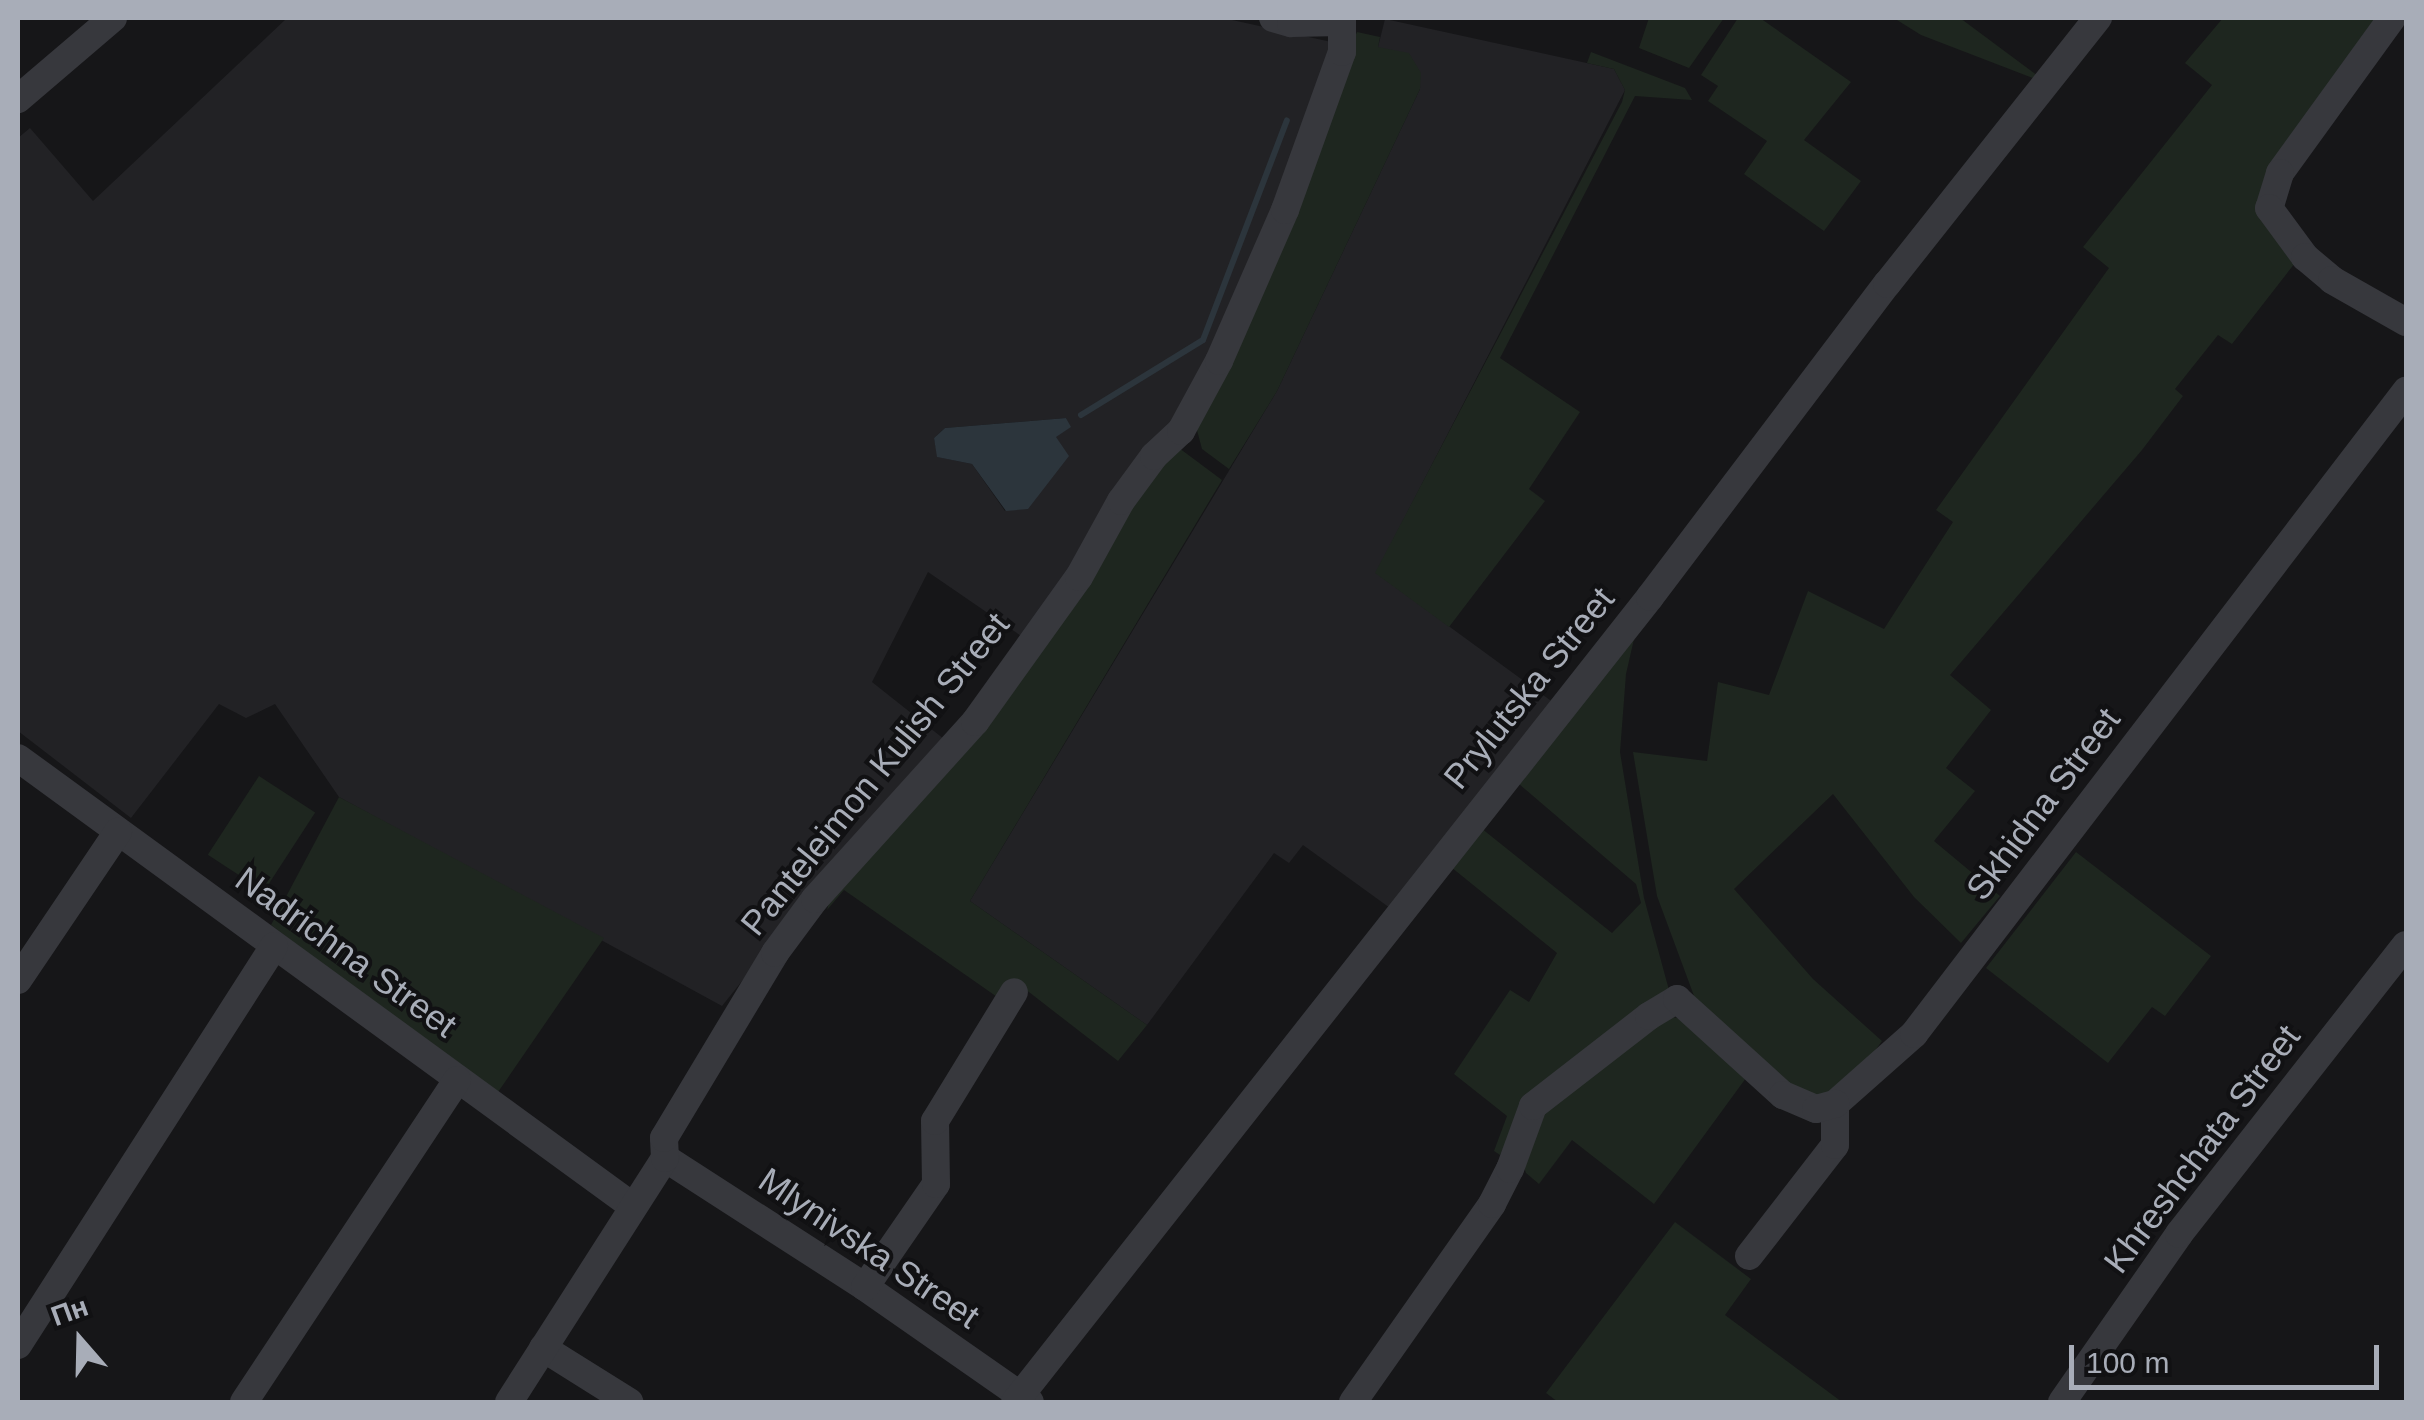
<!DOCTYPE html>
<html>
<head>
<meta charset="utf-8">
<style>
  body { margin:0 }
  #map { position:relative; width:2424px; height:1420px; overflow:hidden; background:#161618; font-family:Helvetica,sans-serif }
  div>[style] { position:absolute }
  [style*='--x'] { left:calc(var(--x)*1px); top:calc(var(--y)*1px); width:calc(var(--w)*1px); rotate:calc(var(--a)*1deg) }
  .built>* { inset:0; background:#222225 }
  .green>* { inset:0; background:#1e261f; transform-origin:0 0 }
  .water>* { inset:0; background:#2c353c }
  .stream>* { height:6px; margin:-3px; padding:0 3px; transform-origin:3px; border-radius:3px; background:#2c353c }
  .minor>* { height:28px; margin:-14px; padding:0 14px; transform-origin:14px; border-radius:14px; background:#37383d }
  span { translate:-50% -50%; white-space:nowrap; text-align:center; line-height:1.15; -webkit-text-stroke:8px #111113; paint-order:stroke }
  .street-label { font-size:35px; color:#a8adb8 }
  .frame { position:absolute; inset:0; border:20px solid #a8adb8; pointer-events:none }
  .north { position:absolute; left:30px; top:1290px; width:100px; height:100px; -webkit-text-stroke:8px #111113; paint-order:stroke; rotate:340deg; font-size:28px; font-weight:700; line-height:40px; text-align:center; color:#a8adb8 }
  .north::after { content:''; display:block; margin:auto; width:35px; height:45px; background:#a8adb8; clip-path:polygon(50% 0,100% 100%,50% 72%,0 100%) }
  .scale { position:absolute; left:2069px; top:1345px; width:310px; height:45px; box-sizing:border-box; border:5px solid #a8adb8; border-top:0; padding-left:12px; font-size:30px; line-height:35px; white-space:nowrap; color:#a8adb8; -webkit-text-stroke:8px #111113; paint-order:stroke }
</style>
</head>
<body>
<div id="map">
  <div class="built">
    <div style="clip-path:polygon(evenodd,287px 18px,1223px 18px,1336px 43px,1214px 358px,1027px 640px,928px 572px,872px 682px,949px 743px,811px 895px,722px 1006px,339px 797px,275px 704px,246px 718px,219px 704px,131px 818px,18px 731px,18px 138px,30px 128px,93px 201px,287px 18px,1066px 418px,1070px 427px,1056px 436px,1005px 511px,972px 464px,938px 457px,934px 438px,945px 428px,1066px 418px)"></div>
    <div style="clip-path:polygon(1385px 19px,1614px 69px,1625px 90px,1376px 573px,1554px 703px,1390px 908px,1303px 845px,1289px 863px,1274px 853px,1147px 1025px,970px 901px,1277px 391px,1420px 89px,1378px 47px)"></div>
  </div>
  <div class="green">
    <div style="clip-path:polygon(1649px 18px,1724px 18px,1689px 68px,1639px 48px)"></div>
    <div style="clip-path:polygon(1738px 18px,1760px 18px,1851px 82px,1804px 140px,1861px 181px,1824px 231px,1744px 174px,1767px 141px,1708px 101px,1718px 86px,1701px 75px)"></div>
    <div style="clip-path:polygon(1903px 18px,1960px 18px,2038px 76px,2035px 79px,1921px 35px,1897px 20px)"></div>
    <div style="clip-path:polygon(2223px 18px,2381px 18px,2273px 168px,2295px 263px,2232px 344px,2218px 335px,2175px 389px,2183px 396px,2142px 450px,1950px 675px,1991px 710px,1946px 768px,1975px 791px,1934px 841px,2000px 896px,1961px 943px,1914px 897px,1833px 794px,1734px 889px,1813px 979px,1882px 1041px,1868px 1060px,1824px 1095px,1803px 1096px,1697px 1004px,1657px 896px,1633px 752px,1707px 761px,1718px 682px,1769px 695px,1808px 591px,1884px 629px,1953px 522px,1936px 510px,2109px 268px,2083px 247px,2212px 85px,2185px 63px)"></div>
    <div style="clip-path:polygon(1357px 32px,1380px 37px,1378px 47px,1409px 53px,1421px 73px,1420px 89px,1277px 391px,1229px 469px,1202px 449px,1194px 419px)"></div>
    <div style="clip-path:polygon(1591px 52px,1685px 88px,1692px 100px,1635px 96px,1500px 358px,1580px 412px,1529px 489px,1545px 501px,1449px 627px,1375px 573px,1622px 102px,1625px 90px,1614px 69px,1587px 63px)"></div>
    <div style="clip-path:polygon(1175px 445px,1222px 480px,970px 901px,1147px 1025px,1118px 1061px,1012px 979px,1000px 999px,844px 890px,827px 910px,834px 885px)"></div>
    <div style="clip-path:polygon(1637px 626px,1626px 674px,1620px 752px,1644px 898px,1669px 990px,1528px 1102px,1500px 1155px,1494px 1151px,1507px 1116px,1454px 1074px,1510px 990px,1529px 1002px,1557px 953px,1446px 863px,1476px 824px,1612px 933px,1641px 903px,1636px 884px,1512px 778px)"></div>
    <div style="left:259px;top:776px;width:67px;height:94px;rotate:33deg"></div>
    <div style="clip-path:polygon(339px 797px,604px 938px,496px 1095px,271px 925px)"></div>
    <div style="clip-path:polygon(2076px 852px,2211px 956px,2165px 1016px,2152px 1007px,2108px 1063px,1986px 968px)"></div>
    <div style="clip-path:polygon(1669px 1016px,1685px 1020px,1746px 1078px,1654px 1204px,1572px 1140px,1539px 1184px,1526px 1173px,1521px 1159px,1538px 1111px)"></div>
    <div style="clip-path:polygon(1675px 1222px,1751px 1279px,1725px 1315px,1842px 1402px,1558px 1402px,1546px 1393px)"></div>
  </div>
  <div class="water">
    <div style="clip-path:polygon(1066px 418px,1071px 427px,1056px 437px,1069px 456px,1028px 509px,1006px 511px,972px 464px,937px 457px,934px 438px,945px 428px)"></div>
  </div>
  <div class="stream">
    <div style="--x:1081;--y:415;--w:143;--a:-31.6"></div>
    <div style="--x:1203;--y:340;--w:235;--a:-69.1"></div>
  </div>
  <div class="minor">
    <div style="--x:1273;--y:18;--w:19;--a:16"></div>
    <div style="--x:1291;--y:23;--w:51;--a:-1.1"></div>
    <div style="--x:2392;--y:18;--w:191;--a:125.9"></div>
    <div style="--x:2280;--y:173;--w:37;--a:107"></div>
    <div style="--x:2269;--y:208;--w:61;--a:53.7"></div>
    <div style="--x:2305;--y:257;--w:35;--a:40"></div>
    <div style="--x:2332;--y:280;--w:85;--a:29.6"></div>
    <div style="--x:18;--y:99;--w:125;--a:-40.5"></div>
    <div style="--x:18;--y:758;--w:759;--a:36.1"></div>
    <div style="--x:18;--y:980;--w:179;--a:-56"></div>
    <div style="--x:665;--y:1158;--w:238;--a:32.8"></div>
    <div style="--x:865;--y:1287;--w:201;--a:34.9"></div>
    <div style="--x:1749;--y:1256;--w:140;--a:-52.2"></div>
    <div style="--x:1835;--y:1145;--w:41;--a:-90"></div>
    <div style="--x:1835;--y:1104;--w:106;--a:-41.5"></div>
    <div style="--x:1914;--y:1034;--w:810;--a:-52.58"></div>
    <div style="--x:865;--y:1287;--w:125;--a:-55.4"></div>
    <div style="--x:936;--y:1184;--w:63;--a:-90.9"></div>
    <div style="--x:935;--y:1121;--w:151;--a:-58.5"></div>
    <div style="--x:18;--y:1345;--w:474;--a:-57.3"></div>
    <div style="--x:543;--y:1348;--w:102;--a:32.1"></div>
    <div style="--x:244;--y:1402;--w:386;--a:-56.5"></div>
    <div style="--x:509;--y:1402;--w:290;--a:-57.4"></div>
    <div style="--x:665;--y:1158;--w:20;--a:-93"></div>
    <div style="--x:664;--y:1138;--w:216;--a:-59"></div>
    <div style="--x:775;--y:953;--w:67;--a:-53.5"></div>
    <div style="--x:815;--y:899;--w:239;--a:-47.9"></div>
    <div style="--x:975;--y:722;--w:178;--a:-54.4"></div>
    <div style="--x:1079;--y:577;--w:87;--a:-61.1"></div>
    <div style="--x:1121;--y:501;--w:56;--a:-53.7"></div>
    <div style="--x:1154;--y:456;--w:37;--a:-43"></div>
    <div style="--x:1181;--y:431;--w:80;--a:-61.5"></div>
    <div style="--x:1219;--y:361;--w:165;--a:-66.4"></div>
    <div style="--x:1285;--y:210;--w:168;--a:-70.2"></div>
    <div style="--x:1342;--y:52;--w:34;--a:-90"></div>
    <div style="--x:1015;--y:1402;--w:1025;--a:-51.73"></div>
    <div style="--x:1650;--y:597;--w:393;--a:-52.9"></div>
    <div style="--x:1887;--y:284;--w:340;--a:-51.6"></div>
    <div style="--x:1353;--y:1402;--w:242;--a:-54.9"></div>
    <div style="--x:1492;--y:1204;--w:39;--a:-63"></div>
    <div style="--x:1510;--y:1169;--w:67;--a:-69.9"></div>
    <div style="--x:1533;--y:1106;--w:147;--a:-37.8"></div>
    <div style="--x:1649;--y:1016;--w:33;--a:-31"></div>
    <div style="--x:1677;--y:999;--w:143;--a:42.2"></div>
    <div style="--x:1783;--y:1095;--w:36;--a:23"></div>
    <div style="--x:1816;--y:1109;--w:20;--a:-15"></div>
    <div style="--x:2062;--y:1402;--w:205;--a:-55.1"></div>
    <div style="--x:2179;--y:1234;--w:367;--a:-51.9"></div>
  </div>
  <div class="street-label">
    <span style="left:1529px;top:688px;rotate:-51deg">Prylutska Street</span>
    <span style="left:875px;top:774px;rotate:-51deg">Panteleimon Kulish Street</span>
    <span style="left:2043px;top:804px;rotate:-53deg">Skhidna Street</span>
    <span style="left:346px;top:952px;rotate:36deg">Nadrichna Street</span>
    <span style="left:2202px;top:1149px;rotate:-53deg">Khreshchata Street</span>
    <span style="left:869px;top:1248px;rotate:34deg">Mlynivska Street</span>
  </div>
  <div class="frame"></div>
  <div class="north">Пн</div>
  <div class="scale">100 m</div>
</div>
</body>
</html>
